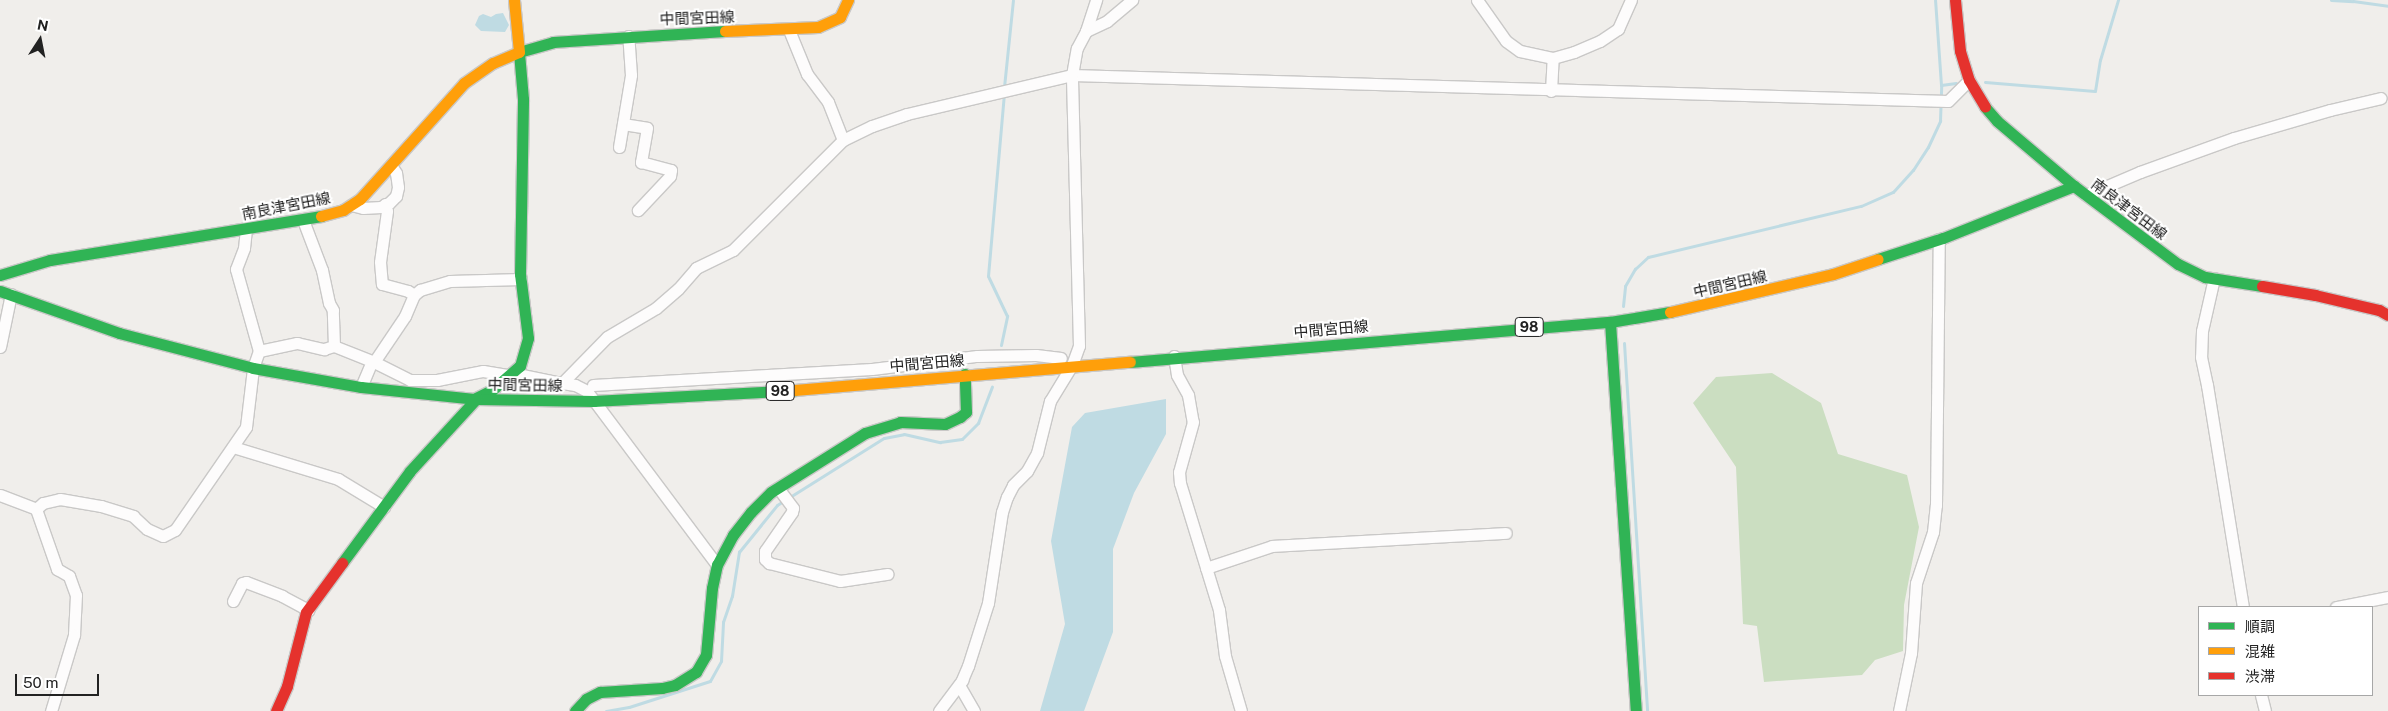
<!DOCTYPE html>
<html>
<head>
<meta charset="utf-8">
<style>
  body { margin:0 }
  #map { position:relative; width:2388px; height:711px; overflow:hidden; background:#f0eeeb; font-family:"Public Sans","Noto Sans JP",sans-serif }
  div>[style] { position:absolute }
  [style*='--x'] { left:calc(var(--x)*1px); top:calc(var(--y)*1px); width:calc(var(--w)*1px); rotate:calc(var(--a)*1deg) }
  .forest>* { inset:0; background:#cbdec1 }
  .water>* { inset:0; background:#bfdbe3 }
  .stream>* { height:3px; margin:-1.5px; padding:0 1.5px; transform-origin:1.5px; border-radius:1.5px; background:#bfdbe3 }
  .roads { filter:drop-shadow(1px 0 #c9c8c7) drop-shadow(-1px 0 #c9c8c7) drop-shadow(0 1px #c9c8c7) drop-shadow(0 -1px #c9c8c7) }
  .street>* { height:11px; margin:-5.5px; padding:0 5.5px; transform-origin:5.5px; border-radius:5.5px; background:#fdfcfc }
  .fast>* { height:11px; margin:-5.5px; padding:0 5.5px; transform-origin:5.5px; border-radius:5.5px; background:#30b455 }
  .slow>* { height:11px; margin:-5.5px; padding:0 5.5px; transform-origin:5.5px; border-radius:5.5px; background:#ff9f0a }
  .jam>* { height:11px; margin:-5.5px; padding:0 5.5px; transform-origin:5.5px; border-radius:5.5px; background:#e5322d }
  span { translate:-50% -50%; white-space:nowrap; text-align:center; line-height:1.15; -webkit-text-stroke:4px #fff; paint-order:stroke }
  .shield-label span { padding:1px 4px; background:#fff; border:1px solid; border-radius:4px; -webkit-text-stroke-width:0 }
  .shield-label { font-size:14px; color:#222; font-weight:700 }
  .street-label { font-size:15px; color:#222 }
  .legend { position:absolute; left:2198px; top:606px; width:175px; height:90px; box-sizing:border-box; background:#fff; border:1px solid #a7a7a7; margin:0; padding:6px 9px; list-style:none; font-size:15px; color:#222 }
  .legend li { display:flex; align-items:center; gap:10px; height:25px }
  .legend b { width:25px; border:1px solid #a7a7a7 }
  .north { position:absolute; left:15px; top:15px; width:50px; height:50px; -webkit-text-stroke:4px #fff; paint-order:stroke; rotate:11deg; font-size:14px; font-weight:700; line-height:20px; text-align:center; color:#222 }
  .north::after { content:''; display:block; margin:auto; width:18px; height:22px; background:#222; clip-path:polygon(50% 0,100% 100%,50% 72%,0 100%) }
  .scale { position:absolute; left:15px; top:674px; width:84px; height:22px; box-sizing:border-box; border:2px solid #222; border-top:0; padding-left:6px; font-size:15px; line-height:18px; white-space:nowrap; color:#222; -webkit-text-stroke:4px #fff; paint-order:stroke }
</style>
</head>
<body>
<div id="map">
  <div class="forest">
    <div style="clip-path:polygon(1772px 373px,1821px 403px,1838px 454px,1907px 475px,1919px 527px,1904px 605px,1903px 651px,1875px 660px,1862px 675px,1764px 682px,1757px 626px,1743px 624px,1736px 467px,1693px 403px,1716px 377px)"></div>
  </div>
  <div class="water">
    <div style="clip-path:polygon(503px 13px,509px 25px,505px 32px,481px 31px,475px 25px,479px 16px,483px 14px,491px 17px,496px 14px)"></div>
    <div style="clip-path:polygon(1166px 399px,1166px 434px,1134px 493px,1113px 549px,1113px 632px,1084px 711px,1040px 711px,1065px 624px,1051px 541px,1072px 427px,1085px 413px)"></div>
  </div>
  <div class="stream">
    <div style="--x:2331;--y:0;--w:22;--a:3"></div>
    <div style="--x:2353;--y:1;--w:35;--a:8"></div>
    <div style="--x:1985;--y:82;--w:110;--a:4.7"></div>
    <div style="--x:2095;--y:91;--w:31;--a:-81"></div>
    <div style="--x:2100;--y:60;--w:63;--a:-73.3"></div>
    <div style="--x:1941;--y:85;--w:15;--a:-8"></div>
    <div style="--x:1004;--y:87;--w:87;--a:-84.1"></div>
    <div style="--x:1623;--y:306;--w:20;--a:-84"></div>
    <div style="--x:1625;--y:286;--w:20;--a:-60"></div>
    <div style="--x:1635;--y:269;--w:18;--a:-43"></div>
    <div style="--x:1648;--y:257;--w:219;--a:-13.5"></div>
    <div style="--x:1861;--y:206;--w:35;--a:-24"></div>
    <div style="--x:1893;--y:192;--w:30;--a:-48"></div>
    <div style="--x:1913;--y:170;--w:27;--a:-57"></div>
    <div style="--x:1928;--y:147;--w:29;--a:-65"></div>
    <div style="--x:1940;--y:121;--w:36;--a:-88"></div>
    <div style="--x:1941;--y:85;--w:85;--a:-94"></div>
    <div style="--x:1624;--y:343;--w:369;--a:86.4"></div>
    <div style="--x:1001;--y:345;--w:30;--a:-78"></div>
    <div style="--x:1007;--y:316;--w:44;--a:-115.4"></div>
    <div style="--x:988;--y:276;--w:183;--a:-85"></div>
    <div style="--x:606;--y:711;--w:23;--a:-10"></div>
    <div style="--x:629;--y:707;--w:85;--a:-17.8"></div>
    <div style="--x:710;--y:681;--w:23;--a:-61"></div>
    <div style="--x:721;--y:661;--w:39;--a:-87"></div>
    <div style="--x:723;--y:622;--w:28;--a:-71"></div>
    <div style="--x:732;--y:596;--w:45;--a:-81"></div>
    <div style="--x:739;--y:552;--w:60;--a:-51"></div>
    <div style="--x:777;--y:505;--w:126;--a:-32.1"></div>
    <div style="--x:884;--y:438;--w:20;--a:-11"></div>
    <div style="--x:904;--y:434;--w:37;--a:13"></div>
    <div style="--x:940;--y:442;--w:22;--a:-8"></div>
    <div style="--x:962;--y:439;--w:23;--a:-45"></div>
    <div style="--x:978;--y:423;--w:39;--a:-69"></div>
  </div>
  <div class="roads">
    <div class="street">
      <div style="--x:1477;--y:0;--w:50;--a:54.7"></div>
      <div style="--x:1506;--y:41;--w:17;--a:36"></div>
      <div style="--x:1520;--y:51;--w:34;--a:12"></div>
      <div style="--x:1553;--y:58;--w:22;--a:-16"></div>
      <div style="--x:1574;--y:52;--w:28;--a:-23"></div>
      <div style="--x:1600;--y:41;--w:22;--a:-34"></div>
      <div style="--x:1618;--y:29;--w:32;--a:-66"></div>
      <div style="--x:789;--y:30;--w:48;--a:67.8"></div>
      <div style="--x:807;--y:74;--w:35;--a:53"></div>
      <div style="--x:828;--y:102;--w:41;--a:68.5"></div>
      <div style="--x:1086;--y:31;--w:23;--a:-25"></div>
      <div style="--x:1107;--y:21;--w:33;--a:-40"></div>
      <div style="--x:1551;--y:91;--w:33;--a:-87"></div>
      <div style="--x:623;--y:124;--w:24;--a:9"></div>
      <div style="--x:647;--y:128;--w:35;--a:100"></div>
      <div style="--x:641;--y:162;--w:31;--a:15"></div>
      <div style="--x:671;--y:170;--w:6;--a:99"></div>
      <div style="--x:670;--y:176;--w:47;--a:133.3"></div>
      <div style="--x:619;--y:147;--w:73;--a:-80.5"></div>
      <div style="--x:631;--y:75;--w:39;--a:-94"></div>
      <div style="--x:2086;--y:195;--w:59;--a:-23.1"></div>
      <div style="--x:2140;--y:172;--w:100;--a:-19.9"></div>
      <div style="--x:2234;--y:138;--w:100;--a:-16.3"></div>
      <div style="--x:2330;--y:110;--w:52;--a:-13.2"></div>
      <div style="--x:385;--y:204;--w:7;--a:74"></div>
      <div style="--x:387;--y:211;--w:51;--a:97.8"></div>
      <div style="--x:380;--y:262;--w:22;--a:85"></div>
      <div style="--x:382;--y:284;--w:27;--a:15"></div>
      <div style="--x:408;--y:291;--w:7;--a:34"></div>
      <div style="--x:351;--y:205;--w:12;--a:14"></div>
      <div style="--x:363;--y:208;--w:18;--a:-3"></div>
      <div style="--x:381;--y:207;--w:9;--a:-27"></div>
      <div style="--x:389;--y:203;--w:10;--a:-45"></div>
      <div style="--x:396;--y:196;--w:9;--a:-77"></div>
      <div style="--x:398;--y:187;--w:14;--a:-98"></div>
      <div style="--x:396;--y:173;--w:9;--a:-122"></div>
      <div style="--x:2214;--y:278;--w:54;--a:102.8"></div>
      <div style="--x:2202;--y:331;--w:26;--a:92"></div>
      <div style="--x:2201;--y:357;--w:29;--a:78"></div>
      <div style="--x:2207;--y:385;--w:225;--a:80.8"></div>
      <div style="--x:334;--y:346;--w:43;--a:21.8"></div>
      <div style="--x:374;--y:362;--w:55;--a:-56"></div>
      <div style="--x:405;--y:316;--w:23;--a:-67"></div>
      <div style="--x:414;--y:295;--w:8;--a:-40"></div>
      <div style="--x:420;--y:290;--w:31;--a:-17"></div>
      <div style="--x:450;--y:281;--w:71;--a:-1.6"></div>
      <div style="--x:0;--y:347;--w:54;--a:-78.3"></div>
      <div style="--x:259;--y:351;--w:39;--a:-12"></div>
      <div style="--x:297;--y:343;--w:28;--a:13"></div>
      <div style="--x:324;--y:349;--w:10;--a:-17"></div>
      <div style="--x:334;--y:346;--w:36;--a:-92"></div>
      <div style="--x:333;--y:310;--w:8;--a:-120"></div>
      <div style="--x:329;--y:303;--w:34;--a:-102"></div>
      <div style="--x:322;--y:270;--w:53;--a:-110.8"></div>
      <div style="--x:1174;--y:356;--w:19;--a:81"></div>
      <div style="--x:1177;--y:375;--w:23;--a:61"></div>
      <div style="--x:1188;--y:395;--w:27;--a:80"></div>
      <div style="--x:1193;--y:422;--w:52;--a:105.6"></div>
      <div style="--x:1179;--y:472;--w:11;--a:85"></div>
      <div style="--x:1180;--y:483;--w:133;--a:72.9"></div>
      <div style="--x:1219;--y:610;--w:46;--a:82.6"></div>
      <div style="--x:1225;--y:656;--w:57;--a:73.8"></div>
      <div style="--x:374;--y:362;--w:40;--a:26.6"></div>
      <div style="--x:410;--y:380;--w:27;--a:0"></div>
      <div style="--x:437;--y:380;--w:47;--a:-11.1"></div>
      <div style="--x:483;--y:371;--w:26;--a:9"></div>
      <div style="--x:522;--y:375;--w:41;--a:11.3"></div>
      <div style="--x:593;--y:385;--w:279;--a:-3.3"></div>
      <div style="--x:872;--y:369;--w:106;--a:-7.1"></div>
      <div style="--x:977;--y:356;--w:59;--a:-1"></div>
      <div style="--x:1036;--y:355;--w:25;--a:7"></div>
      <div style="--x:361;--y:387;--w:28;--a:-67"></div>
      <div style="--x:233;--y:447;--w:110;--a:16.9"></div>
      <div style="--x:338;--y:479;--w:54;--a:31.3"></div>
      <div style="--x:778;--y:488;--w:25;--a:53"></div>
      <div style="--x:793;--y:508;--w:4;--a:104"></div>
      <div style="--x:792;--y:512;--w:47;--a:124.7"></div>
      <div style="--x:765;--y:551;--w:8;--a:90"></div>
      <div style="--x:765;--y:559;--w:6;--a:45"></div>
      <div style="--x:769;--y:563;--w:73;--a:14.2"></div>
      <div style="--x:840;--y:581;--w:48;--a:-8.5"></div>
      <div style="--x:0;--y:495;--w:39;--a:21"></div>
      <div style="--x:36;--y:509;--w:9;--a:-41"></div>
      <div style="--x:43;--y:503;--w:17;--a:-13"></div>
      <div style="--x:60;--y:499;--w:42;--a:9.7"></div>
      <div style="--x:101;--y:506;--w:34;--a:17"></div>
      <div style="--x:133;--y:516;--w:19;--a:43"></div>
      <div style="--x:147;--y:529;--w:17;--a:24"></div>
      <div style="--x:163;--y:536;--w:13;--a:-27"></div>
      <div style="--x:175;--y:530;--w:125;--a:-55.4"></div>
      <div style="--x:246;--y:427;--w:59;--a:-83.2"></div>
      <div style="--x:253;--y:368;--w:18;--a:-71"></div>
      <div style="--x:259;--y:351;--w:85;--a:-105.7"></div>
      <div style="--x:236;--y:269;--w:22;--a:-69"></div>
      <div style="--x:244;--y:248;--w:19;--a:-84"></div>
      <div style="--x:36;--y:509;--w:64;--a:70.7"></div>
      <div style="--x:57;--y:569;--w:14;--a:30"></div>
      <div style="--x:69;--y:576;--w:20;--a:70"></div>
      <div style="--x:76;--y:595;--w:40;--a:92.9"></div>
      <div style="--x:74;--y:635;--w:79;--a:106.8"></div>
      <div style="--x:717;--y:565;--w:217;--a:-126.8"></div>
      <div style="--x:587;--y:391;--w:13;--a:-153"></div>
      <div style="--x:575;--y:385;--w:13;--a:-171"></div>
      <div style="--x:562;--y:383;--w:64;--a:-45.6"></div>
      <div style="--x:607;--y:337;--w:57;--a:-30.6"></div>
      <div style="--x:656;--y:308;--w:29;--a:-41"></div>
      <div style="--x:678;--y:289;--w:28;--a:-49"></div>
      <div style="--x:696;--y:268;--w:41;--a:-25.9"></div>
      <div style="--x:733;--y:250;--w:156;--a:-45"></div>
      <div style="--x:843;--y:140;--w:32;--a:-26"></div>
      <div style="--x:872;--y:126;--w:37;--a:-19"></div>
      <div style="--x:907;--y:114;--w:170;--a:-13.3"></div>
      <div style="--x:1072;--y:75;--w:876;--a:1.7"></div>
      <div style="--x:1948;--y:101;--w:30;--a:-45"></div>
      <div style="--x:1206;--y:568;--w:70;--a:-18.4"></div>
      <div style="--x:1272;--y:546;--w:234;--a:-3.2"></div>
      <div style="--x:233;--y:601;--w:20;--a:-63"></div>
      <div style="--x:242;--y:583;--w:4;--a:-14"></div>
      <div style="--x:246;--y:582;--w:39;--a:21"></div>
      <div style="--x:282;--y:596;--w:30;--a:28"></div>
      <div style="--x:2336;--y:607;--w:53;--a:-10.9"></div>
      <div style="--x:959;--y:685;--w:30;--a:60"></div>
      <div style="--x:2261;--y:695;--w:16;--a:76"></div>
      <div style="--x:939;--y:711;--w:39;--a:-53"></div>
      <div style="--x:962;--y:680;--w:15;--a:-67"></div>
      <div style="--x:968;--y:666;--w:66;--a:-72.4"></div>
      <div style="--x:988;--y:603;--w:92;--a:-81.3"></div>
      <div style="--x:1002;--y:512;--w:16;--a:-72"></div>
      <div style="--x:1007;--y:497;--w:13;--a:-63"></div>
      <div style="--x:1013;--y:485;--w:20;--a:-45"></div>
      <div style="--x:1027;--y:471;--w:21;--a:-61"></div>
      <div style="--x:1037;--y:453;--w:54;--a:-76"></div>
      <div style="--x:1050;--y:401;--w:42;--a:-58.6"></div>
      <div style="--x:1072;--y:365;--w:20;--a:-70"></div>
      <div style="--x:1079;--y:346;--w:271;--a:-91.5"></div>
      <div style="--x:1072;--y:75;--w:27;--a:-80"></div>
      <div style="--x:1077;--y:48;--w:19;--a:-62"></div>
      <div style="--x:1086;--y:31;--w:33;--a:-72"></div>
      <div style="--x:1899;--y:711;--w:59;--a:-78.3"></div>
      <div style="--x:1911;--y:653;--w:70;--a:-85.9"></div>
      <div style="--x:1916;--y:583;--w:54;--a:-71.6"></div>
      <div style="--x:1933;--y:532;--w:27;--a:-84"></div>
      <div style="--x:1936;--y:505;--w:266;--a:-89.4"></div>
    </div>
    <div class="fast">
      <div style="--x:1985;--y:107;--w:18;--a:49"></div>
      <div style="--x:1997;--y:121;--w:101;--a:40.2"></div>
      <div style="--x:2074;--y:186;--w:130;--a:36.9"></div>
      <div style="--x:2178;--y:264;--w:30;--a:26"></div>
      <div style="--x:2205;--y:277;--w:58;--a:9"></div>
      <div style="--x:1878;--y:259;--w:68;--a:-17.9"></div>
      <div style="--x:1943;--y:238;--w:141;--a:-21.7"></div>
      <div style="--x:0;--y:275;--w:52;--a:-16.7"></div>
      <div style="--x:50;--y:260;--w:275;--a:-9.2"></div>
      <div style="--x:0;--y:291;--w:126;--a:19.4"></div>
      <div style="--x:119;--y:333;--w:138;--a:14.6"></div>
      <div style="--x:253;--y:368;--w:110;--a:10"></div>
      <div style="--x:361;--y:387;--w:116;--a:6"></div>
      <div style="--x:1610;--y:322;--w:390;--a:86.2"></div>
      <div style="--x:1130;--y:362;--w:482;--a:-4.8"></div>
      <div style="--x:1610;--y:322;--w:61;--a:-9.5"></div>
      <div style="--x:476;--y:398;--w:18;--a:-27"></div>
      <div style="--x:492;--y:390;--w:37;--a:-41"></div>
      <div style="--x:520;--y:366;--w:29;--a:-74"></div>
      <div style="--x:528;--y:338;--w:64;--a:-97.1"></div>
      <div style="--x:520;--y:274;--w:175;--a:-89"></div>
      <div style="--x:523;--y:99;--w:47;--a:-94.9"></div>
      <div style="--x:519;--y:52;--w:35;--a:-16"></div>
      <div style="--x:553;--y:42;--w:172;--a:-3.7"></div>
      <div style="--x:476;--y:399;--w:118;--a:1"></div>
      <div style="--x:594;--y:401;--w:200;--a:-3.1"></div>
      <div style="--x:342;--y:563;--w:114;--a:-53.5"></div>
      <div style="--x:410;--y:471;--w:98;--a:-47.5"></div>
      <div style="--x:575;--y:711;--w:16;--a:-47"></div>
      <div style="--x:586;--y:699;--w:16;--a:-27"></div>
      <div style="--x:600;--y:692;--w:62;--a:-3.7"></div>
      <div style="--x:662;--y:688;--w:13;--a:-13"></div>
      <div style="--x:675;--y:685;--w:25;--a:-32"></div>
      <div style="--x:696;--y:672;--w:20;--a:-60"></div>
      <div style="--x:706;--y:655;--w:67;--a:-84.9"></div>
      <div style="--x:712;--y:588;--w:24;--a:-78"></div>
      <div style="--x:717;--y:565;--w:34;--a:-62"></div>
      <div style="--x:733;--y:535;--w:29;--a:-52"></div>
      <div style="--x:751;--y:512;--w:28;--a:-45"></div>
      <div style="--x:771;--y:492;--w:111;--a:-32.1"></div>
      <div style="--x:865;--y:433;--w:37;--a:-17"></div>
      <div style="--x:900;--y:422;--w:45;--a:2.5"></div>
      <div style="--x:945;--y:424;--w:17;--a:-25"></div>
      <div style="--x:960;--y:417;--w:8;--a:-40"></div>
      <div style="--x:966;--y:412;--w:38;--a:-92"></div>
    </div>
    <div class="slow">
      <div style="--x:725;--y:31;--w:93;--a:-2.5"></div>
      <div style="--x:818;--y:27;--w:24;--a:-24"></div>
      <div style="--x:840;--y:17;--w:19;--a:-65"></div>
      <div style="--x:321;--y:216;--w:23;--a:-15"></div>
      <div style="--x:343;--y:210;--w:20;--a:-33"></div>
      <div style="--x:360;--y:199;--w:156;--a:-48.1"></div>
      <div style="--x:464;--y:83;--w:35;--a:-35"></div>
      <div style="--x:493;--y:63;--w:28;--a:-23"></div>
      <div style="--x:519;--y:52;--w:52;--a:-95.5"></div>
      <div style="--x:1670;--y:312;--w:167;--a:-13.1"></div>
      <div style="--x:1833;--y:274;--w:47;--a:-18.4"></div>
      <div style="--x:794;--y:390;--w:337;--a:-4.8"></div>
    </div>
    <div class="jam">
      <div style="--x:1955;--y:0;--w:51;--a:84.4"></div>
      <div style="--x:1960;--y:51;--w:30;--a:73"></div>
      <div style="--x:1969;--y:80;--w:31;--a:59"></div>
      <div style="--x:2262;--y:286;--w:54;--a:9.6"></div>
      <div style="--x:2315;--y:295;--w:66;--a:13.2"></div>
      <div style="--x:2379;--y:310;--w:10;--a:29"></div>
      <div style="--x:276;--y:711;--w:27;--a:-66"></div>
      <div style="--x:287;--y:686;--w:76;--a:-75.6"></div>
      <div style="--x:306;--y:612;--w:61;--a:-53.7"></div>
    </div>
  </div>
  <div class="shield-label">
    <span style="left:1529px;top:327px">98</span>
    <span style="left:780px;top:391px">98</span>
  </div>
  <div class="street-label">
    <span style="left:697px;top:18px;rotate:-2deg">中間宮田線</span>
    <span style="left:286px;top:206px;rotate:-11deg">南良津宮田線</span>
    <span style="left:2129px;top:209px;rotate:37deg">南良津宮田線</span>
    <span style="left:1730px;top:284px;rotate:-13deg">中間宮田線</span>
    <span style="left:1331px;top:329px;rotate:-5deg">中間宮田線</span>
    <span style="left:927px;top:363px;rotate:-5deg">中間宮田線</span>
    <span style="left:525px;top:385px;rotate:1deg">中間宮田線</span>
  </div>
  <ul class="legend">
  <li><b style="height:6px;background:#30b455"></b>順調</li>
  <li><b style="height:6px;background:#ff9f0a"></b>混雑</li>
  <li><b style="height:6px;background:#e5322d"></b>渋滞</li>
  </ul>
  <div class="north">N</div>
  <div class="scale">50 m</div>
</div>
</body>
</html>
